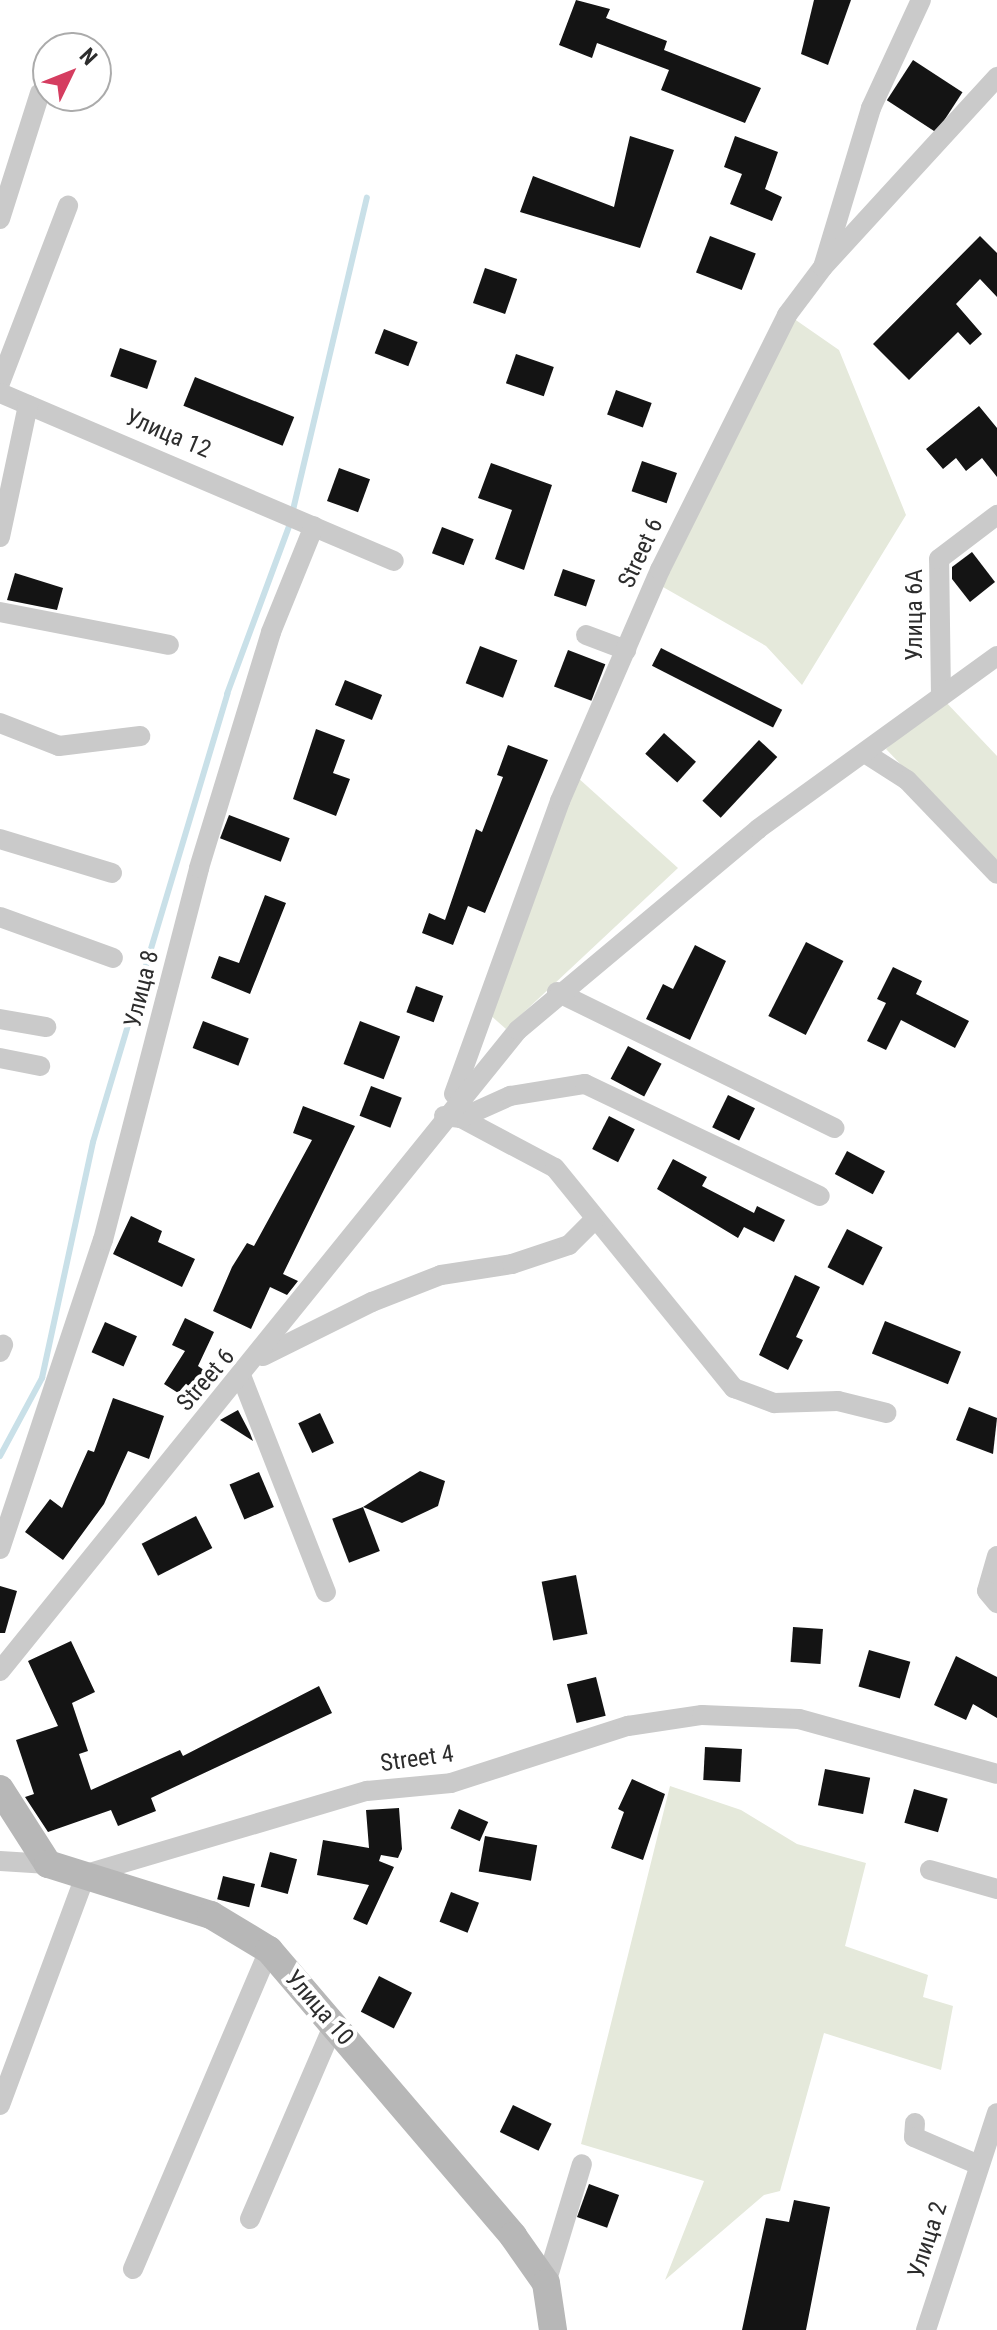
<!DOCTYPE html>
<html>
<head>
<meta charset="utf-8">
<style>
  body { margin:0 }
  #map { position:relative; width:997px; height:2330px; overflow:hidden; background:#fff; font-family:"Roboto Condensed",sans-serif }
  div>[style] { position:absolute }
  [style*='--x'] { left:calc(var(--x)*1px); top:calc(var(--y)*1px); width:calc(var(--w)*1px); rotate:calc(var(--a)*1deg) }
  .green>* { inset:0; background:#e5e9db }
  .stream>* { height:6px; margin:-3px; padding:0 3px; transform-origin:3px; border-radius:3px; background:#c9e0e8 }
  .building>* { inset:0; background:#141414; transform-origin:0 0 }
  .street>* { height:20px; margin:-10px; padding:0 10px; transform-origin:10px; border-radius:10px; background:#cacaca }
  .secondary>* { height:28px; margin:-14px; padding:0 14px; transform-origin:14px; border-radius:14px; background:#b7b7b7 }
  span { translate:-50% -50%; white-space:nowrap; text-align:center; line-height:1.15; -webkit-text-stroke:8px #fff; paint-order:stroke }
  .street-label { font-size:24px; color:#2d2d2d }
  .north { position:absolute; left:32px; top:32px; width:80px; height:80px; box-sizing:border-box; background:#fff; border:2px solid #ababab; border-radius:50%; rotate:47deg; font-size:22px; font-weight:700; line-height:32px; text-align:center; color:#2d2d2d }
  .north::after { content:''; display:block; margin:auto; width:28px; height:36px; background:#d53d60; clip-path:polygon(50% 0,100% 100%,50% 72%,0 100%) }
</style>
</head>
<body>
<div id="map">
  <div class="green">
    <div style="clip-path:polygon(790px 316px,839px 350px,906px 515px,802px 685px,766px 646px,656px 583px)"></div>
    <div style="clip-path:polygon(943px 699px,997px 756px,997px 865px,886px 749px)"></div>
    <div style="clip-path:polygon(577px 777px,678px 868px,506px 1029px,489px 1014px)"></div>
    <div style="clip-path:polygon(670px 1786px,741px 1810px,797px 1844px,866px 1863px,845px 1946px,928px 1975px,923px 1997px,953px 2006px,941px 2070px,824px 2033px,780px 2191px,764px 2195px,665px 2280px,704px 2181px,581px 2144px)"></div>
  </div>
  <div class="stream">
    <div style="--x:293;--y:510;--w:321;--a:-76.7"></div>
    <div style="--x:0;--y:1456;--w:89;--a:-61.7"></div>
    <div style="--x:42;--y:1378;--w:241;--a:-77.8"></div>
    <div style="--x:93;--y:1142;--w:468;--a:-73.3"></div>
    <div style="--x:227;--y:694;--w:179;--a:-69.7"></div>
  </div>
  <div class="building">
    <div style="clip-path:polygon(576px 0,610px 9px,606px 18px,667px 41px,664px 50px,761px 88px,745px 123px,661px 90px,669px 70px,597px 43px,592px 58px,559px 45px)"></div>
    <div style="clip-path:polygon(814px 0,851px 0,828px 65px,801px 54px)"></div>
    <div style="left:913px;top:60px;width:59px;height:48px;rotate:33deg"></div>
    <div style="clip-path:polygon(630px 136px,674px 150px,640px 248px,520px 212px,533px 176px,614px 207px)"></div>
    <div style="clip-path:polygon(735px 136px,778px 152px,765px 189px,782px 197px,772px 221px,730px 204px,742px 174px,724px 167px)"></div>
    <div style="left:710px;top:236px;width:49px;height:39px;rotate:21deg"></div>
    <div style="clip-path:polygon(980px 236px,997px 253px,997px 297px,980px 279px,956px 304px,982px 334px,970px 345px,958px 332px,909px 380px,873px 344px)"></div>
    <div style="left:485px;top:268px;width:34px;height:37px;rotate:19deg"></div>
    <div style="left:384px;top:329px;width:36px;height:26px;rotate:21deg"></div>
    <div style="left:120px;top:348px;width:39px;height:30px;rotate:19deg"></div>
    <div style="left:516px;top:354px;width:40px;height:31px;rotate:19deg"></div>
    <div style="left:195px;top:377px;width:107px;height:31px;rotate:22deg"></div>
    <div style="left:616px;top:390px;width:38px;height:26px;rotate:20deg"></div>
    <div style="clip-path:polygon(979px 406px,997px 428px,997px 477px,982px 458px,966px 471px,956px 458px,943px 469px,926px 449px)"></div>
    <div style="left:642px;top:461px;width:37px;height:32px;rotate:19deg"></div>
    <div style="clip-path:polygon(491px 463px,552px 485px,524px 570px,495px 559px,512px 510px,478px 498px)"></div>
    <div style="left:339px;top:468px;width:33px;height:35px;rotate:20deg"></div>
    <div style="left:442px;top:527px;width:34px;height:28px;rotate:21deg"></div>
    <div style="clip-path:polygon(972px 552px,995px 582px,970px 602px,952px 579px,952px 567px)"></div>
    <div style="left:563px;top:569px;width:34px;height:28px;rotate:19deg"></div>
    <div style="clip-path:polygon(15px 573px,63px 588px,57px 610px,7px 600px)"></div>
    <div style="left:480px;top:646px;width:40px;height:40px;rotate:21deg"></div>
    <div style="left:661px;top:648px;width:136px;height:20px;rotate:27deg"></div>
    <div style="left:568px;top:650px;width:40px;height:39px;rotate:21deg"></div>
    <div style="left:345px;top:680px;width:40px;height:27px;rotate:22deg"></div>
    <div style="clip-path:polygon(316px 729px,345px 740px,333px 773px,350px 779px,336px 816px,293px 799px)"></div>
    <div style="left:664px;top:733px;width:43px;height:28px;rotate:42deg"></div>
    <div style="left:759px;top:740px;width:25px;height:83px;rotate:43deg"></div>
    <div style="clip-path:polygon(508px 745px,548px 760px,485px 913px,468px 906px,453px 945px,422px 933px,429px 913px,445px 920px,476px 829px,482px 832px,503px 777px,497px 775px)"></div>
    <div style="left:229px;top:815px;width:65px;height:25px;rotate:21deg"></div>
    <div style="clip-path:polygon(265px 895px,286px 903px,250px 994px,211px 978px,219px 956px,239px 963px)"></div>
    <div style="left:806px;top:942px;width:42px;height:83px;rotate:27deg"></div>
    <div style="clip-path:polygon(695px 945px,726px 961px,690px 1040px,646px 1019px,663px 984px,673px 989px)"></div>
    <div style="clip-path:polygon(893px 967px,922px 981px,916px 994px,969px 1021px,955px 1048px,901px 1020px,886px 1050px,867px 1041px,886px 1003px,877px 999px)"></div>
    <div style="left:416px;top:986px;width:29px;height:28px;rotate:20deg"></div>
    <div style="left:203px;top:1021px;width:49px;height:29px;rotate:21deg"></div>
    <div style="left:360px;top:1021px;width:43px;height:46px;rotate:21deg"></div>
    <div style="left:628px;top:1046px;width:38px;height:37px;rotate:28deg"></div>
    <div style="left:371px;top:1086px;width:33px;height:32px;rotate:21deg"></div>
    <div style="left:728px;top:1095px;width:30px;height:36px;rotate:26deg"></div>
    <div style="clip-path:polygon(303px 1106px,355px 1126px,283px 1274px,298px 1281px,287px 1295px,270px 1287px,251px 1329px,213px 1311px,232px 1267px,247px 1243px,254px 1246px,312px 1140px,293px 1133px)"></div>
    <div style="left:609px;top:1116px;width:29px;height:37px;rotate:27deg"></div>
    <div style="left:847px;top:1151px;width:43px;height:26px;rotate:28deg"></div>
    <div style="clip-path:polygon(673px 1159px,707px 1177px,702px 1186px,754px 1213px,757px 1206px,785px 1220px,774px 1242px,744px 1227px,738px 1238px,657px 1189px)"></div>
    <div style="clip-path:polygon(131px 1216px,162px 1231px,158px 1242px,195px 1259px,182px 1287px,113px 1254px)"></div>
    <div style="left:847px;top:1229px;width:40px;height:43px;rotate:27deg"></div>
    <div style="clip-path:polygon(795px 1275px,820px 1287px,796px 1337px,803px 1340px,788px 1370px,759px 1355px)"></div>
    <div style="clip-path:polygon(185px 1318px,214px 1332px,198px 1366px,211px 1375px,194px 1403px,164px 1384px,185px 1351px,172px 1345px)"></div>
    <div style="left:885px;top:1321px;width:82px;height:35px;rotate:22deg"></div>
    <div style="left:105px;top:1322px;width:35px;height:33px;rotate:24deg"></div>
    <div style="clip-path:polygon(113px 1398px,164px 1416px,149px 1459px,128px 1451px,104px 1504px,63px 1560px,25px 1532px,50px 1499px,62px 1508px,88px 1450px,94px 1452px)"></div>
    <div style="clip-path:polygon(969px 1407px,997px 1418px,993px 1454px,956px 1440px)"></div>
    <div style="clip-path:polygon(238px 1410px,250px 1433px,253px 1441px,220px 1420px)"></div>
    <div style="left:320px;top:1413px;width:33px;height:24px;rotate:65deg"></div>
    <div style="clip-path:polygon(420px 1471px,445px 1481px,438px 1506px,402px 1523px,363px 1507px)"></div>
    <div style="left:259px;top:1472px;width:38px;height:32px;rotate:67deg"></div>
    <div style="left:363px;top:1507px;width:47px;height:33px;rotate:69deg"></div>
    <div style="left:196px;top:1516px;width:36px;height:61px;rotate:63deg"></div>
    <div style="left:576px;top:1575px;width:60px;height:35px;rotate:79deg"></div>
    <div style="clip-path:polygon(0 1586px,17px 1591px,5px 1633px,0 1633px)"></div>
    <div style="left:793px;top:1627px;width:30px;height:35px;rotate:4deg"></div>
    <div style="clip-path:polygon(71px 1641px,95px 1692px,72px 1703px,88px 1751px,79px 1754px,91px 1790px,180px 1750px,183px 1756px,319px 1686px,332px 1713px,151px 1798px,156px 1811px,118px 1826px,111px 1810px,48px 1832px,25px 1797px,34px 1794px,16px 1740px,58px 1726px,28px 1661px)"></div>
    <div style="left:869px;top:1650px;width:43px;height:38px;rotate:16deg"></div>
    <div style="clip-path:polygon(956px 1656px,997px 1677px,997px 1718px,973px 1704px,966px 1720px,934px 1705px)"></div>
    <div style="left:596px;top:1677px;width:40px;height:30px;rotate:76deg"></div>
    <div style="left:705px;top:1747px;width:37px;height:33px;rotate:3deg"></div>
    <div style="left:825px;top:1769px;width:46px;height:37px;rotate:11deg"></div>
    <div style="clip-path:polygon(632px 1779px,665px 1794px,643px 1860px,611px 1848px,624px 1812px,618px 1809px)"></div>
    <div style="left:914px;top:1789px;width:35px;height:35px;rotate:16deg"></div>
    <div style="clip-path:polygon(399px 1808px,402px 1849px,398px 1858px,381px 1855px,379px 1861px,394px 1867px,367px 1925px,353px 1919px,369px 1885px,317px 1875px,323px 1840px,369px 1848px,366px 1810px)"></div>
    <div style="left:459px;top:1809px;width:32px;height:21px;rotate:24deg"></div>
    <div style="left:485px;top:1836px;width:53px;height:36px;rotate:10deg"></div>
    <div style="left:270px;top:1852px;width:28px;height:36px;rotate:15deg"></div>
    <div style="left:223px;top:1876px;width:33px;height:24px;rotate:14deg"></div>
    <div style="left:451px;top:1892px;width:30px;height:32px;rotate:21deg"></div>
    <div style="left:379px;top:1976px;width:37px;height:40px;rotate:27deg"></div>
    <div style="left:513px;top:2105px;width:43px;height:30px;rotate:26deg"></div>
    <div style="left:589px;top:2184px;width:32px;height:35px;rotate:20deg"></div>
    <div style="clip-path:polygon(794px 2200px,830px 2207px,806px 2330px,742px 2330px,766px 2218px,789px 2222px)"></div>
  </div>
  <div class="street">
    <div style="--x:0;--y:219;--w:132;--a:-72.4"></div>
    <div style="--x:824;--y:264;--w:163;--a:-73.2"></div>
    <div style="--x:871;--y:108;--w:119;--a:-65.2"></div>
    <div style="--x:0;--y:383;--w:190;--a:-69"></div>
    <div style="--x:0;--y:393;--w:428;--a:23.1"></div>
    <div style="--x:0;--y:537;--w:135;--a:-78"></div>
    <div style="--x:0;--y:612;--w:172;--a:11"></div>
    <div style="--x:586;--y:635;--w:43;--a:20.6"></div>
    <div style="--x:941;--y:696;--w:137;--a:-90.8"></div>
    <div style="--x:939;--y:559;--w:73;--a:-37.2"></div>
    <div style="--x:0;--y:723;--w:63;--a:21.3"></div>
    <div style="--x:59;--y:746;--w:82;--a:-7"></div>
    <div style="--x:868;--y:755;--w:46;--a:32.7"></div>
    <div style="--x:907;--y:780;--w:130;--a:46.2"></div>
    <div style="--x:0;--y:839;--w:117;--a:16.9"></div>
    <div style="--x:0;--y:917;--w:120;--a:19.9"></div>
    <div style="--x:557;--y:992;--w:309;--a:26.1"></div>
    <div style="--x:0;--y:1019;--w:47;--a:9.9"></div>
    <div style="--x:0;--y:1058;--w:41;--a:11.3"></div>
    <div style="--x:454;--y:1094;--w:312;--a:-70.1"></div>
    <div style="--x:560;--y:801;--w:252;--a:-66.6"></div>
    <div style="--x:660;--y:570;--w:285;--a:-63.5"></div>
    <div style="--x:787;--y:315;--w:60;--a:-53.1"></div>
    <div style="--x:823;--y:267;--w:258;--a:-47.5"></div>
    <div style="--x:444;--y:1116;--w:17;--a:7"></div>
    <div style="--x:461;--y:1118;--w:106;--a:28"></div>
    <div style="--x:555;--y:1168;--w:284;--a:50.9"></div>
    <div style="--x:734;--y:1388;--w:43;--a:20.6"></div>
    <div style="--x:774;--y:1403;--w:64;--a:-1.8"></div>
    <div style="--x:838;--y:1401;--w:50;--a:13.8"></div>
    <div style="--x:461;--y:1118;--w:54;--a:-24.2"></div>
    <div style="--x:510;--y:1096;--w:76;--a:-9.1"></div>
    <div style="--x:585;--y:1084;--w:260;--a:25.5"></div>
    <div style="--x:0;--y:1352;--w:8;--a:-67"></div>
    <div style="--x:263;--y:1356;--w:122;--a:-26.4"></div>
    <div style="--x:372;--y:1302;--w:74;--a:-21.4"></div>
    <div style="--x:441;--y:1275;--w:72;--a:-8.8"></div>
    <div style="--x:512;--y:1264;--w:60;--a:-18.4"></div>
    <div style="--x:569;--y:1245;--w:37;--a:-45"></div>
    <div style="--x:242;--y:1378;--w:230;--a:68.6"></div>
    <div style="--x:0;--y:1549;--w:326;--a:-71.6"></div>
    <div style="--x:103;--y:1240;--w:384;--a:-75.5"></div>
    <div style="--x:199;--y:868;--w:247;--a:-73"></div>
    <div style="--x:271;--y:632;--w:114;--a:-67.9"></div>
    <div style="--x:997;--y:1556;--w:36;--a:106"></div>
    <div style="--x:987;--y:1591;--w:16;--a:50"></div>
    <div style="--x:0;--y:1671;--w:824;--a:-51.06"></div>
    <div style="--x:518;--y:1030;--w:313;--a:-39.9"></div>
    <div style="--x:758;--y:829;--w:295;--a:-35.9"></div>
    <div style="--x:0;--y:1861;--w:48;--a:3.6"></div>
    <div style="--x:930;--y:1870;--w:70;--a:15.8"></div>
    <div style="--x:0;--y:2105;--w:246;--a:-69.6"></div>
    <div style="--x:86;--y:1874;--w:293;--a:-16.5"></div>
    <div style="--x:367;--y:1791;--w:84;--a:-5.4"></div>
    <div style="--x:451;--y:1783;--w:186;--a:-17.9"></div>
    <div style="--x:628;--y:1726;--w:75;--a:-8.5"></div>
    <div style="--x:702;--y:1715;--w:97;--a:2.4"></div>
    <div style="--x:799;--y:1719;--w:205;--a:15.5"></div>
    <div style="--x:915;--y:2123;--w:14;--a:94"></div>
    <div style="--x:914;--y:2137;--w:71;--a:23.3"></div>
    <div style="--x:250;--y:2219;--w:212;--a:-66.7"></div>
    <div style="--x:133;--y:2269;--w:347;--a:-66.9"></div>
    <div style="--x:546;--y:2283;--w:124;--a:-73.2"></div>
    <div style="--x:926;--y:2330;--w:228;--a:-71.9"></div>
  </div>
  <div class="secondary">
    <div style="--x:0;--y:1789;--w:89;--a:57.4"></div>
    <div style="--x:48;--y:1864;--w:171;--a:17.4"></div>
    <div style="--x:211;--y:1915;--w:68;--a:31.1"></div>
    <div style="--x:269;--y:1950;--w:376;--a:49.5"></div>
    <div style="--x:513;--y:2236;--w:57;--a:54.9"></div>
    <div style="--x:546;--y:2283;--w:48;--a:81.5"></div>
  </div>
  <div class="street-label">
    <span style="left:168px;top:434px;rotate:23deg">Улица 12</span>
    <span style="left:641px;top:553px;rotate:-65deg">Street 6</span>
    <span style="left:915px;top:615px;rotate:-90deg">Улица 6A</span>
    <span style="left:142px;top:989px;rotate:-76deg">Улица 8</span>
    <span style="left:206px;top:1380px;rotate:-49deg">Street 6</span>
    <span style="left:417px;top:1759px;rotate:-8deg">Street 4</span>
    <span style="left:319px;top:2008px;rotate:49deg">Улица 10</span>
    <span style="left:928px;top:2240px;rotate:-72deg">Улица 2</span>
  </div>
  <div class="north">N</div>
</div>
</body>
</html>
